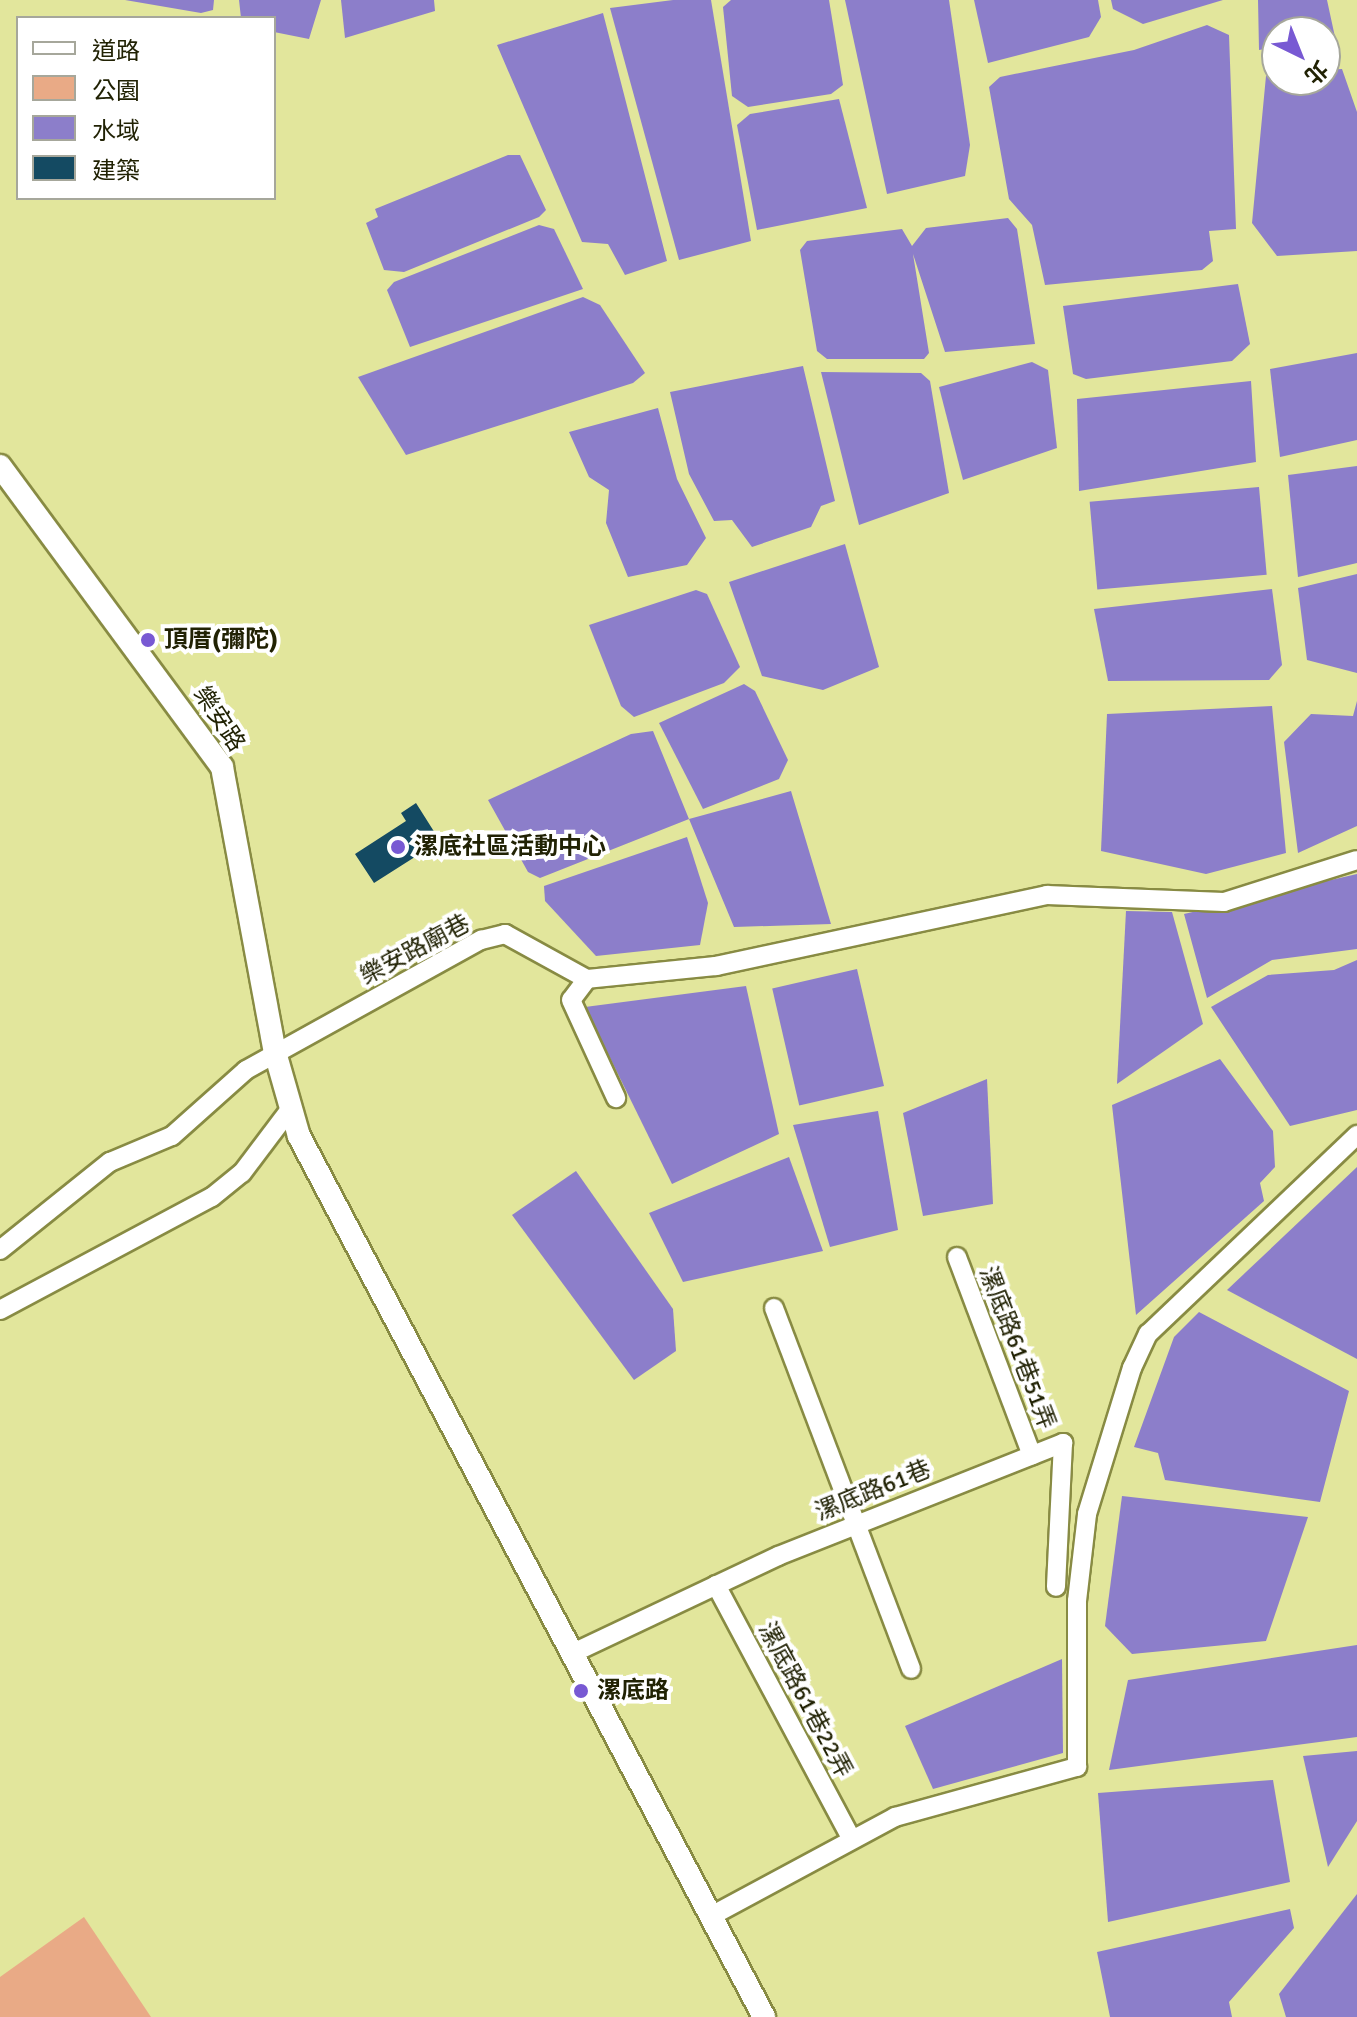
<!DOCTYPE html>
<html>
<head>
<meta charset="utf-8">
<style>
  body { margin:0 }
  #map { position:relative; width:1357px; height:2017px; overflow:hidden; background:#e2e69c; font-family:Signika,"Noto Sans TC",sans-serif }
  div>[style] { position:absolute }
  [style*='--x'] { left:calc(var(--x)*1px); top:calc(var(--y)*1px); width:calc(var(--w)*1px); rotate:calc(var(--a)*1deg) }
  .green>* { inset:0; background:#e9aa86 }
  .water>* { inset:0; background:#8c7eca; transform-origin:0 0 }
  .building>* { inset:0; background:#144a62 }
  .roads { filter:drop-shadow(2px 0 #888b43) drop-shadow(-2px 0 #888b43) drop-shadow(0 2px #888b43) drop-shadow(0 -2px #888b43) }
  .minor>* { height:18px; margin:-9px; padding:0 9px; transform-origin:9px; border-radius:9px; background:#fff }
  .tertiary>* { height:22px; margin:-11px; padding:0 11px; transform-origin:11px; border-radius:11px; background:#fff }
  .dots>* { width:22px; height:22px; translate:-50% -50%; box-sizing:border-box; border:4px solid #fff; border-radius:50% }
  span { translate:-50% -50%; white-space:nowrap; text-align:center; line-height:1.15; -webkit-text-stroke:8px #fff; paint-order:stroke }
  .poi-label { font-size:24px; color:#212204; font-weight:700 }
  .left { translate:0 -50%; text-align:left }
  .street-label { font-size:24px; color:#212204 }
  .legend { position:absolute; left:16px; top:16px; width:260px; height:184px; box-sizing:border-box; background:#fff; border:2px solid #a6a79b; margin:0; padding:10px 14px; list-style:none; font-size:24px; color:#212204 }
  .legend li { display:flex; align-items:center; gap:16px; height:40px }
  .legend b { width:40px; border:2px solid #a6a79b }
  .north { position:absolute; left:1261px; top:16px; width:80px; height:80px; box-sizing:border-box; background:#fff; border:2px solid #a6a79b; border-radius:50%; rotate:137deg; font-size:22px; font-weight:700; line-height:32px; text-align:center; color:#212204 }
  .north::after { content:''; display:block; margin:auto; width:28px; height:36px; background:#7859d3; clip-path:polygon(50% 0,100% 100%,50% 72%,0 100%) }
</style>
</head>
<body>
<div id="map">
  <div class="green">
    <div style="clip-path:polygon(84px 1917px,151px 2017px,0 2017px,0 1977px)"></div>
  </div>
  <div class="water">
    <div style="clip-path:polygon(125px 0,214px 0,213px 10px,201px 13px)"></div>
    <div style="clip-path:polygon(239px 0,321px 0,309px 39px,274px 32px,274px 18px,241px 18px)"></div>
    <div style="clip-path:polygon(341px 0,434px 0,435px 11px,345px 38px)"></div>
    <div style="clip-path:polygon(673px 0,711px 0,751px 241px,679px 260px,610px 8px)"></div>
    <div style="clip-path:polygon(731px 0,829px 0,843px 85px,831px 94px,748px 107px,732px 96px,723px 7px)"></div>
    <div style="clip-path:polygon(845px 0,949px 0,970px 145px,965px 176px,887px 194px)"></div>
    <div style="clip-path:polygon(974px 0,1098px 0,1101px 17px,1089px 37px,988px 63px)"></div>
    <div style="clip-path:polygon(1111px 0,1223px 0,1143px 24px,1113px 9px)"></div>
    <div style="clip-path:polygon(1258px 0,1327px 0,1335px 37px,1277px 32px,1277px 47px,1259px 50px)"></div>
    <div style="clip-path:polygon(603px 13px,667px 261px,625px 275px,608px 244px,582px 242px,497px 45px)"></div>
    <div style="clip-path:polygon(1207px 25px,1229px 35px,1236px 229px,1209px 231px,1213px 261px,1202px 270px,1045px 285px,1032px 225px,1009px 199px,989px 87px,1000px 77px,1134px 50px)"></div>
    <div style="clip-path:polygon(1342px 69px,1357px 112px,1357px 251px,1277px 256px,1252px 223px,1266px 76px,1325px 80px,1325px 70px)"></div>
    <div style="clip-path:polygon(839px 99px,867px 208px,757px 230px,737px 125px,750px 114px)"></div>
    <div style="clip-path:polygon(508px 155px,520px 155px,546px 210px,539px 217px,404px 272px,384px 270px,366px 223px,378px 217px,375px 209px)"></div>
    <div style="clip-path:polygon(1008px 218px,1017px 229px,1035px 344px,945px 352px,913px 254px,929px 353px,924px 359px,827px 359px,817px 351px,800px 250px,807px 241px,902px 229px,912px 246px,926px 228px)"></div>
    <div style="clip-path:polygon(539px 225px,554px 229px,583px 289px,410px 347px,387px 290px,394px 282px)"></div>
    <div style="clip-path:polygon(1238px 284px,1250px 344px,1232px 361px,1086px 379px,1073px 374px,1063px 306px)"></div>
    <div style="clip-path:polygon(583px 297px,600px 305px,645px 373px,633px 383px,406px 455px,358px 377px)"></div>
    <div style="clip-path:polygon(1357px 353px,1357px 440px,1280px 457px,1270px 369px)"></div>
    <div style="clip-path:polygon(1032px 362px,1048px 370px,1057px 448px,963px 480px,939px 387px)"></div>
    <div style="clip-path:polygon(803px 366px,835px 501px,821px 506px,811px 527px,752px 547px,732px 520px,714px 521px,689px 474px,670px 392px)"></div>
    <div style="clip-path:polygon(821px 372px,921px 373px,930px 381px,949px 493px,859px 525px)"></div>
    <div style="clip-path:polygon(1251px 381px,1256px 462px,1079px 491px,1077px 399px)"></div>
    <div style="clip-path:polygon(658px 408px,677px 479px,706px 538px,687px 565px,628px 577px,606px 523px,609px 490px,589px 477px,569px 432px)"></div>
    <div style="clip-path:polygon(1357px 466px,1357px 563px,1298px 577px,1288px 475px)"></div>
    <div style="left:1259px;top:487px;width:88px;height:170px;rotate:85deg"></div>
    <div style="clip-path:polygon(845px 544px,879px 667px,823px 690px,762px 676px,729px 582px)"></div>
    <div style="clip-path:polygon(1357px 574px,1357px 673px,1307px 660px,1298px 588px)"></div>
    <div style="clip-path:polygon(1272px 589px,1282px 665px,1269px 680px,1108px 681px,1094px 609px)"></div>
    <div style="clip-path:polygon(696px 590px,707px 594px,740px 667px,724px 683px,634px 717px,621px 706px,589px 625px)"></div>
    <div style="clip-path:polygon(744px 684px,755px 691px,788px 760px,779px 779px,703px 809px,659px 723px)"></div>
    <div style="clip-path:polygon(1357px 701px,1357px 826px,1298px 853px,1284px 742px,1311px 714px,1353px 716px)"></div>
    <div style="clip-path:polygon(1272px 706px,1286px 853px,1206px 874px,1101px 851px,1107px 714px)"></div>
    <div style="clip-path:polygon(653px 731px,689px 819px,791px 791px,831px 924px,734px 927px,689px 819px,540px 878px,528px 872px,488px 800px,631px 734px)"></div>
    <div style="clip-path:polygon(687px 837px,708px 903px,700px 945px,596px 956px,545px 901px,544px 886px)"></div>
    <div style="clip-path:polygon(1357px 874px,1357px 949px,1272px 960px,1207px 998px,1184px 914px)"></div>
    <div style="clip-path:polygon(1126px 911px,1172px 912px,1203px 1024px,1117px 1084px)"></div>
    <div style="clip-path:polygon(1357px 960px,1357px 1110px,1290px 1126px,1211px 1007px,1268px 975px,1334px 970px)"></div>
    <div style="left:857px;top:969px;width:120px;height:87px;rotate:77deg"></div>
    <div style="clip-path:polygon(746px 986px,779px 1134px,672px 1184px,585px 1007px)"></div>
    <div style="clip-path:polygon(1220px 1059px,1273px 1131px,1275px 1167px,1260px 1183px,1264px 1201px,1136px 1315px,1112px 1105px)"></div>
    <div style="clip-path:polygon(987px 1079px,993px 1204px,923px 1216px,903px 1113px)"></div>
    <div style="clip-path:polygon(878px 1111px,898px 1230px,830px 1247px,793px 1125px)"></div>
    <div style="clip-path:polygon(789px 1157px,823px 1251px,683px 1282px,649px 1213px)"></div>
    <div style="clip-path:polygon(1357px 1167px,1357px 1359px,1227px 1290px)"></div>
    <div style="clip-path:polygon(576px 1171px,673px 1309px,676px 1351px,634px 1380px,512px 1215px)"></div>
    <div style="clip-path:polygon(1199px 1312px,1349px 1391px,1320px 1502px,1165px 1480px,1158px 1453px,1134px 1447px,1174px 1337px)"></div>
    <div style="clip-path:polygon(1122px 1496px,1308px 1517px,1266px 1641px,1132px 1654px,1105px 1626px)"></div>
    <div style="clip-path:polygon(1357px 1645px,1357px 1737px,1109px 1770px,1128px 1680px)"></div>
    <div style="clip-path:polygon(1062px 1659px,1063px 1753px,933px 1789px,905px 1726px)"></div>
    <div style="clip-path:polygon(1357px 1751px,1357px 1821px,1328px 1867px,1303px 1756px)"></div>
    <div style="clip-path:polygon(1273px 1780px,1290px 1882px,1108px 1922px,1098px 1793px)"></div>
    <div style="clip-path:polygon(1357px 1894px,1357px 2017px,1286px 2017px,1279px 1994px)"></div>
    <div style="clip-path:polygon(1290px 1909px,1294px 1928px,1229px 2002px,1232px 2017px,1110px 2017px,1097px 1952px)"></div>
  </div>
  <div class="building">
    <div style="clip-path:polygon(416px 803px,440px 841px,374px 883px,355px 854px,406px 821px,401px 813px)"></div>
  </div>
  <div class="roads">
    <div class="minor">
      <div style="--x:587;--y:979;--w:130;--a:-5.8"></div>
      <div style="--x:716;--y:966;--w:339;--a:-12.1"></div>
      <div style="--x:1047;--y:895;--w:177;--a:2.3"></div>
      <div style="--x:1224;--y:902;--w:139;--a:-17.5"></div>
      <div style="--x:0;--y:1250;--w:141;--a:-38.7"></div>
      <div style="--x:110;--y:1162;--w:67;--a:-22.8"></div>
      <div style="--x:172;--y:1136;--w:99;--a:-41.7"></div>
      <div style="--x:246;--y:1070;--w:269;--a:-29"></div>
      <div style="--x:481;--y:940;--w:25;--a:-14"></div>
      <div style="--x:505;--y:934;--w:94;--a:28.8"></div>
      <div style="--x:587;--y:979;--w:26;--a:127"></div>
      <div style="--x:571;--y:1000;--w:108;--a:65.3"></div>
      <div style="--x:957;--y:1257;--w:212;--a:69.3"></div>
      <div style="--x:774;--y:1308;--w:386;--a:69.2"></div>
      <div style="--x:0;--y:1310;--w:240;--a:-28.1"></div>
      <div style="--x:212;--y:1197;--w:38;--a:-39"></div>
      <div style="--x:242;--y:1173;--w:76;--a:-53"></div>
      <div style="--x:716;--y:1585;--w:287;--a:61.9"></div>
      <div style="--x:573;--y:1653;--w:227;--a:-25.3"></div>
      <div style="--x:778;--y:1556;--w:307;--a:-21.6"></div>
      <div style="--x:1063;--y:1443;--w:144;--a:92.8"></div>
      <div style="--x:713;--y:1915;--w:207;--a:-28.3"></div>
      <div style="--x:895;--y:1817;--w:189;--a:-15.4"></div>
      <div style="--x:1077;--y:1767;--w:166;--a:-90"></div>
      <div style="--x:1077;--y:1601;--w:88;--a:-83.4"></div>
      <div style="--x:1087;--y:1514;--w:153;--a:-72.9"></div>
      <div style="--x:1132;--y:1368;--w:38;--a:-65"></div>
      <div style="--x:1148;--y:1334;--w:289;--a:-43.6"></div>
    </div>
    <div class="tertiary">
      <div style="--x:0;--y:466;--w:374;--a:53.6"></div>
      <div style="--x:222;--y:767;--w:290;--a:79.5"></div>
      <div style="--x:275;--y:1052;--w:87;--a:74.1"></div>
      <div style="--x:299;--y:1136;--w:996;--a:62.17"></div>
    </div>
  </div>
  <div class="dots">
    <div style="left:148px;top:640px;background:#7859d3"></div>
    <div style="left:398px;top:847px;background:#7859d3"></div>
    <div style="left:581px;top:1691px;background:#7859d3"></div>
  </div>
  <div class="poi-label">
    <span class="left" style="left:164px;top:640px">頂厝(彌陀)</span>
    <span class="left" style="left:414px;top:847px">漯底社區活動中心</span>
    <span class="left" style="left:597px;top:1691px">漯底路</span>
  </div>
  <div class="street-label">
    <span style="left:219px;top:719px;rotate:57deg">樂安路</span>
    <span style="left:415px;top:950px;rotate:-28deg">樂安路廟巷</span>
    <span style="left:1017px;top:1348px;rotate:69deg">漯底路61巷51弄</span>
    <span style="left:873px;top:1491px;rotate:-22deg">漯底路61巷</span>
    <span style="left:805px;top:1700px;rotate:62deg">漯底路61巷22弄</span>
  </div>
  <ul class="legend">
  <li><b style="height:10px;background:#fff"></b>道路</li>
  <li><b style="height:22px;background:#e9aa86"></b>公園</li>
  <li><b style="height:22px;background:#8c7eca"></b>水域</li>
  <li><b style="height:22px;background:#144a62"></b>建築</li>
  </ul>
  <div class="north">北</div>
</div>
</body>
</html>
